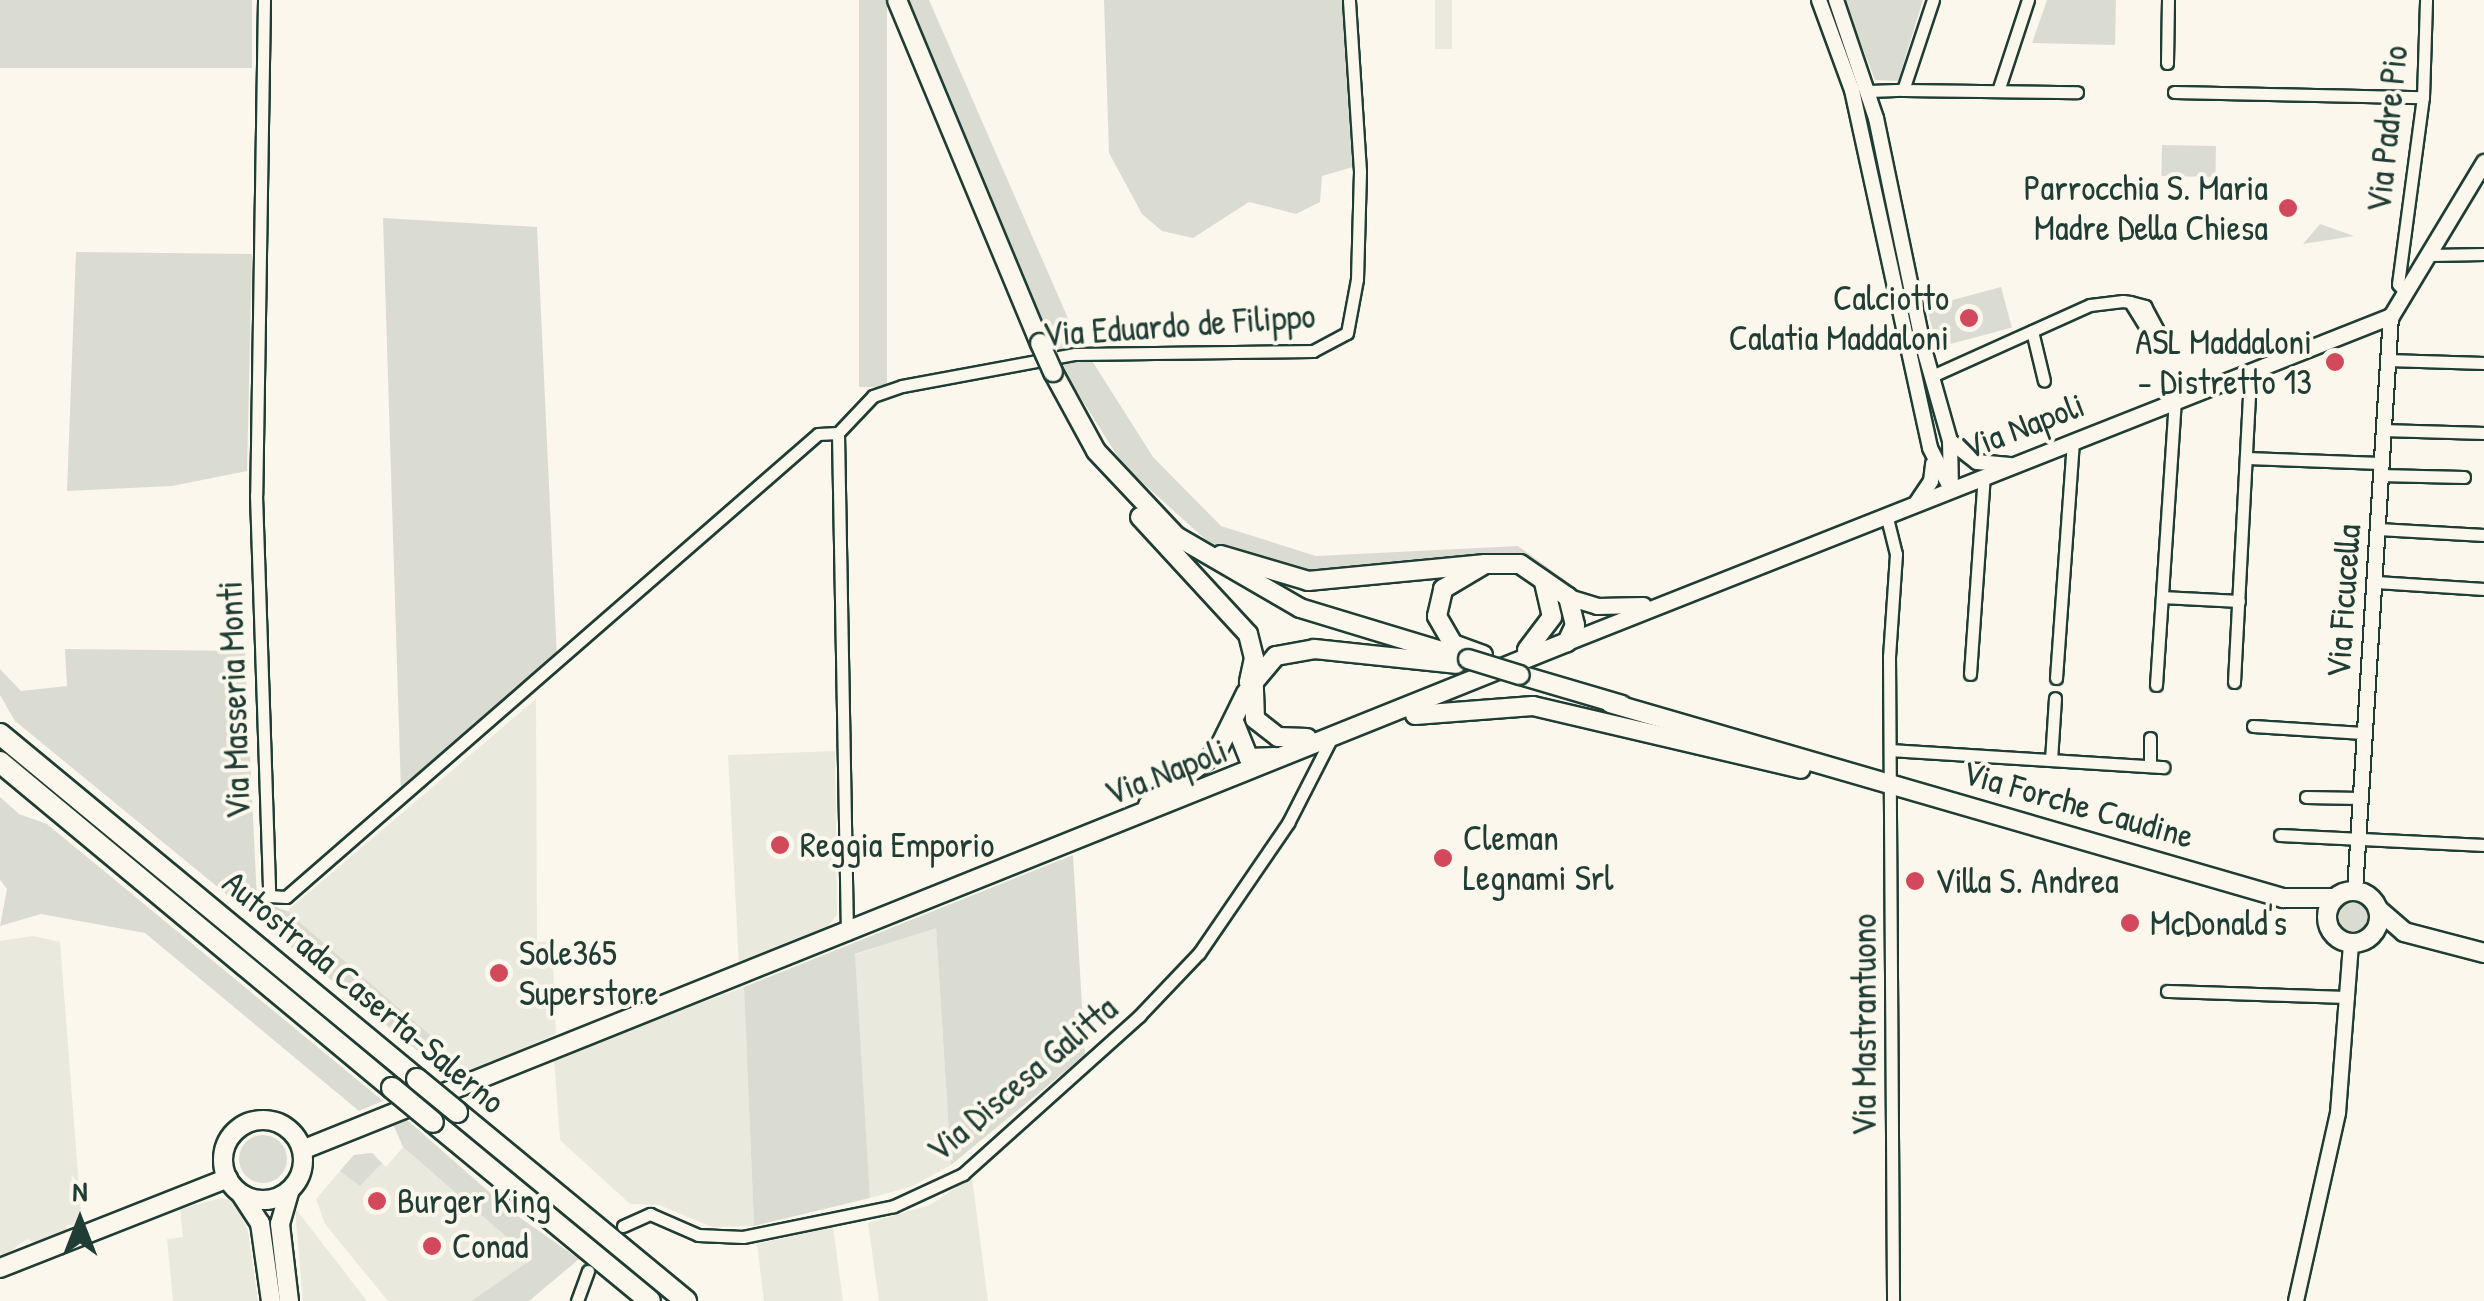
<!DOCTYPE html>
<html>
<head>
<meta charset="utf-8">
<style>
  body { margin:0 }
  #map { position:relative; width:2484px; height:1301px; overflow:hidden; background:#fbf7ec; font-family:"Patrick Hand",sans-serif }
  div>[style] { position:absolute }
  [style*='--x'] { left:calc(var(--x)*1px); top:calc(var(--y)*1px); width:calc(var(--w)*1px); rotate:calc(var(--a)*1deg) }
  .built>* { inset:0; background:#eae9de; transform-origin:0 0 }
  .green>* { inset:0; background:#dbdcd1; transform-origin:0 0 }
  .round { border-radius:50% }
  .roads { filter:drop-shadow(2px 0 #1f3d34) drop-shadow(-2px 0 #1f3d34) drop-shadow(0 2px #1f3d34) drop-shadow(0 -2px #1f3d34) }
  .minor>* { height:11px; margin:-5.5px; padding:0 5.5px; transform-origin:5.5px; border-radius:5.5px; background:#fbf7ec }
  .tertiary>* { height:14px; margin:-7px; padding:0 7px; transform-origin:7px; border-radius:7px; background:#fbf7ec }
  .secondary>* { height:15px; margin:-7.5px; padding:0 7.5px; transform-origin:7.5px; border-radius:7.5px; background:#fbf7ec }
  .primary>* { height:18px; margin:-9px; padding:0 9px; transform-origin:9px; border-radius:9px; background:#fbf7ec }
  .primary>.ring { margin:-9px; padding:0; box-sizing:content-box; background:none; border:18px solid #fbf7ec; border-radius:50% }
  .trunk>* { height:18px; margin:-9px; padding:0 9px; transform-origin:9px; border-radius:9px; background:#fbf7ec }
  .motorway>* { height:20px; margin:-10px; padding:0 10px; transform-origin:10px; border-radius:10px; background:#fbf7ec }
  .bridges { filter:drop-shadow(2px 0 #1f3d34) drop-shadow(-2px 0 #1f3d34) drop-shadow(0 2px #1f3d34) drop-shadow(0 -2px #1f3d34) }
  .trunk-bridge>* { height:18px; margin:-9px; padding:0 9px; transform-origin:9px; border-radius:9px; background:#fbf7ec }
  .motorway-bridge>* { height:20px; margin:-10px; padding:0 10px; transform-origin:10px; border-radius:10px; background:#fbf7ec }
  .dots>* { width:28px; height:28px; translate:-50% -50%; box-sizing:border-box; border:5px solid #fbf7ec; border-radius:50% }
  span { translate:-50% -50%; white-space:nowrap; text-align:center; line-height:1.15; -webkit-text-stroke:8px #fbf7ec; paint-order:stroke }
  .street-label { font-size:35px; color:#1f3d34 }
  .poi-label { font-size:35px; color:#1f3d34 }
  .right { translate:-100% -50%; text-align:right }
  .left { translate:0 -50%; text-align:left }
  .north { position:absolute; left:30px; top:1171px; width:100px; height:100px; -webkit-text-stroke:8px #fbf7ec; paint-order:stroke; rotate:0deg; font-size:28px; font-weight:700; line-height:40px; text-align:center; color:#1f3d34 }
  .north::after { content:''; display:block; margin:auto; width:35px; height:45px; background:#1f3d34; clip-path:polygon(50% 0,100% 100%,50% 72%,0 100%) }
</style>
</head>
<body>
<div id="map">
  <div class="built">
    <div style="left:1435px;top:0;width:17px;height:49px"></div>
    <div style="clip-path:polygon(536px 699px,537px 942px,552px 941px,556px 1034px,452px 1079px,430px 1035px,287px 911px)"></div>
    <div style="clip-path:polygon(835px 751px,837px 915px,821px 934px,739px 966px,728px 755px)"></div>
    <div style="clip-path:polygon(936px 927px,951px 1165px,913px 1186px,870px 1198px,854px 955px)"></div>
    <div style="clip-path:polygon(33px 936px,60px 942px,82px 1226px,67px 1225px,66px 1232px,36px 1244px,27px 1239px,5px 1255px,0 1254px,0 941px)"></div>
    <div style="clip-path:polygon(744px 987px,754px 1226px,712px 1227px,659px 1205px,630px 1204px,560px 1140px,554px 1058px)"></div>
    <div style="clip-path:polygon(403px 1147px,532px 1259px,471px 1301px,388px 1301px,325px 1224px,316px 1199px,354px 1155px,372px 1153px,386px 1167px)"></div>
    <div style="clip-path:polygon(972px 1177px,988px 1301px,879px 1301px,868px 1223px,930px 1205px)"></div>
    <div style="clip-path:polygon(221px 1198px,235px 1202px,248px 1231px,258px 1301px,173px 1301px,167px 1239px,183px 1237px,180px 1209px)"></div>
    <div style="clip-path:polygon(295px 1208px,367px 1301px,303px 1301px)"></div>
    <div style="clip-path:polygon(833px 1227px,843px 1301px,764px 1301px,757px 1244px)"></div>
  </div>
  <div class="green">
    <div style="left:0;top:0;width:252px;height:68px"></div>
    <div style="left:859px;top:0;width:28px;height:387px"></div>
    <div style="clip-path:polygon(905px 0,929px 0,1081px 348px,1054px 353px)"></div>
    <div style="clip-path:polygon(1104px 0,1342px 0,1353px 167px,1322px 176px,1320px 202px,1296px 214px,1249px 202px,1193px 238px,1162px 231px,1142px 214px,1109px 153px)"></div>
    <div style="clip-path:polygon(1844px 0,1923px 0,1898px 81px,1875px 80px)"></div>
    <div style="clip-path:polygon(2047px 0,2116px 0,2115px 45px,2032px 43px)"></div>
    <div style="left:2162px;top:145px;width:54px;height:31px;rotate:1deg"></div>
    <div style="clip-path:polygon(383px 218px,537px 227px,557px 658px,401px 792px)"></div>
    <div style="clip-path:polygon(2320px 224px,2354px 236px,2303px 244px)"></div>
    <div style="clip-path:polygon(76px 252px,252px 254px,247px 471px,172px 486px,67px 491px)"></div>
    <div style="left:2001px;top:287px;width:42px;height:77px;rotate:75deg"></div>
    <div style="clip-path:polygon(1089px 356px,1153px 457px,1221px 526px,1316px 556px,1518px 546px,1580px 591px,1608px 599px,1590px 601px,1532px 562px,1498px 555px,1367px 574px,1304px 575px,1243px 560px,1206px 540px,1123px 465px,1057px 360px)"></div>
    <div style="clip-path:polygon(65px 649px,245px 651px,257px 900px,287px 911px,430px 1035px,452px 1079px,15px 721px,0 695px,0 669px,21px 691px,67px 686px)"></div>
    <div style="clip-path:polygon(0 797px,19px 814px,47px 824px,383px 1101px,359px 1111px,145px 933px,41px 914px,0 926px,7px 889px,0 880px)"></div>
    <div style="clip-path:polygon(1073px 855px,1085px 1055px,951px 1165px,936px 928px,855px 954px,870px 1198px,754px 1226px,744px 987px)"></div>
    <div class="round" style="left:2332px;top:897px;width:42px;height:42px"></div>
    <div style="clip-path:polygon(406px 1119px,512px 1212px,579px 1259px,529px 1301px,471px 1301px,532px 1259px,403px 1147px,393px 1124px)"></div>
    <div class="round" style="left:239px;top:1135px;width:48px;height:48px"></div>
    <div style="clip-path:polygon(372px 1153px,382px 1163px,360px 1186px,340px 1171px,354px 1155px)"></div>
  </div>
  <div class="roads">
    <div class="minor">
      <div style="--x:264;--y:0;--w:495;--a:90.9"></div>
      <div style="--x:256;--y:495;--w:401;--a:88.1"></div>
      <div style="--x:269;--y:896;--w:17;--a:3"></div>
      <div style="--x:286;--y:897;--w:705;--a:-41.03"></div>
      <div style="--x:818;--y:434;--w:20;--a:-3"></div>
      <div style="--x:2167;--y:63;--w:63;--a:-89.1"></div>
      <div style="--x:1903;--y:90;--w:174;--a:0.7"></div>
      <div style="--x:1869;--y:91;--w:34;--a:-2"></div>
      <div style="--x:1903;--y:90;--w:95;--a:-71.6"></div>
      <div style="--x:1998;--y:91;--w:96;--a:-71.8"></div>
      <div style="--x:2174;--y:92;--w:249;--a:1.2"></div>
      <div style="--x:2431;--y:255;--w:53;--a:-1.1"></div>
      <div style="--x:2406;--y:293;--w:12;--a:-132"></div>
      <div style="--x:2398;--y:284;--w:189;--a:-82.4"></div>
      <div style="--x:2423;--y:97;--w:97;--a:-88.2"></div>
      <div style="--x:2032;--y:331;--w:51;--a:76.5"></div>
      <div style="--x:2387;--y:360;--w:97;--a:1.8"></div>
      <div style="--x:1932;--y:376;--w:173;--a:-24.2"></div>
      <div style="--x:2090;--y:305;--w:33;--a:-7"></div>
      <div style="--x:2123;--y:301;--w:7;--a:8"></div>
      <div style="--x:2130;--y:302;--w:16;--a:15"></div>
      <div style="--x:2145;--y:306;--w:26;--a:62"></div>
      <div style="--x:2157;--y:329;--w:9;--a:167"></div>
      <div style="--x:2148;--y:331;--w:34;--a:-122"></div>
      <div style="--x:2382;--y:430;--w:102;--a:1.7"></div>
      <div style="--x:2247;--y:458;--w:133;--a:2.2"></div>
      <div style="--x:2379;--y:475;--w:85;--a:1.3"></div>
      <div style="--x:1886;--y:514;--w:41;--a:76"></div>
      <div style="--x:1896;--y:554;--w:102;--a:93.9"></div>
      <div style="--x:1889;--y:656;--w:645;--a:89.64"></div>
      <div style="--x:2378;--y:529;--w:106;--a:3.2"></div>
      <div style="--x:2376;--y:582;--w:108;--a:3.7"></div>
      <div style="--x:2162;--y:597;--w:77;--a:3"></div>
      <div style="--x:1970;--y:674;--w:198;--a:-86"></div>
      <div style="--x:2056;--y:678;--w:238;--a:-85.9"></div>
      <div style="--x:2234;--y:682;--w:310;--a:-87"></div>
      <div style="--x:2156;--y:685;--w:285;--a:-86.2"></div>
      <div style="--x:2253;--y:726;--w:110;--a:3.6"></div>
      <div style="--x:1891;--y:750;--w:273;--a:3.6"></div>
      <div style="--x:2051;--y:760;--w:62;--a:-86.3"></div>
      <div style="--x:2150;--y:766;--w:28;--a:-90"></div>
      <div style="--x:2306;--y:797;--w:53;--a:1.1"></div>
      <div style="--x:2280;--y:835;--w:204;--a:2.8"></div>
      <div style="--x:847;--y:934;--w:501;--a:-91.03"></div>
      <div style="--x:838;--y:433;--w:51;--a:-46.6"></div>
      <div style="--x:873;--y:396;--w:31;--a:-19"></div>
      <div style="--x:902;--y:386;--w:176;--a:-10.5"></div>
      <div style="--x:1075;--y:354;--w:238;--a:-0.7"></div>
      <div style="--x:1313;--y:351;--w:38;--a:-28"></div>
      <div style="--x:1347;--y:333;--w:55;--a:-79.5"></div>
      <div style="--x:1357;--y:279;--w:108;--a:-88.4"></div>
      <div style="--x:1360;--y:171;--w:171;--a:-93.7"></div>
      <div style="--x:2167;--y:991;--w:181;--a:1.9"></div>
      <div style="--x:623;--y:1226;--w:30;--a:-24"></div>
      <div style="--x:650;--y:1214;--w:52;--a:23.6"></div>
      <div style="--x:698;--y:1235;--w:45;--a:2.5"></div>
      <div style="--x:743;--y:1237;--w:154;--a:-11.6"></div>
      <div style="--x:894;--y:1206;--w:76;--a:-24.9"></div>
      <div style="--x:963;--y:1174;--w:237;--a:-41.9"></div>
      <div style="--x:1139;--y:1016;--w:87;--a:-46.4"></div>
      <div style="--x:1199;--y:953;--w:158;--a:-55.6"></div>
      <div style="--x:1288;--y:823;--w:92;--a:-62.9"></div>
      <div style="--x:577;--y:1301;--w:32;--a:-70"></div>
    </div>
    <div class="tertiary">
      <div style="--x:1819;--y:0;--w:96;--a:69.9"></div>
      <div style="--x:1852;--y:90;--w:366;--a:77.7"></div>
      <div style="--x:1930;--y:448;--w:46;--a:62.9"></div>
      <div style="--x:1836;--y:0;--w:125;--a:71.3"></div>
      <div style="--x:1876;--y:118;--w:236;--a:78.3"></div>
      <div style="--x:1924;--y:349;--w:96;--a:74.2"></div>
      <div style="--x:1950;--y:441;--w:48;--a:88.8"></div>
      <div style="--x:1950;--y:441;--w:34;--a:38"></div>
      <div style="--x:1977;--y:462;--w:33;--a:5"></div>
      <div style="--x:1917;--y:502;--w:25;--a:-56"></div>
      <div style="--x:1931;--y:481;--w:17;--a:-83"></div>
      <div style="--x:2355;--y:891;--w:576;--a:-86.42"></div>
      <div style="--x:2296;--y:1301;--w:193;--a:-77.4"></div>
      <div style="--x:2338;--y:1113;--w:169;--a:-85.6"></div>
    </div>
    <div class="secondary">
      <div style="--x:1568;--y:597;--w:30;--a:17"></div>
      <div style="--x:1597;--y:606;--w:46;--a:-1.2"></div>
      <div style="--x:1567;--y:642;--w:886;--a:-21.59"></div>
      <div style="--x:2391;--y:316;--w:180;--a:-58.9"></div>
    </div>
    <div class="primary">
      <div style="--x:1527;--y:650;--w:41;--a:-52.9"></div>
      <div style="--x:1552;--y:617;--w:37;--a:-103"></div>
      <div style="--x:1483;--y:655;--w:32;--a:-160"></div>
      <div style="--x:1453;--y:644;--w:32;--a:-120"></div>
      <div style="--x:1437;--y:616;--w:28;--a:-77"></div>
      <div style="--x:1443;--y:589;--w:49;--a:-30.8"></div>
      <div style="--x:1485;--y:564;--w:35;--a:0"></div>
      <div style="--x:1520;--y:564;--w:58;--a:34.5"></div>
      <div style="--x:1568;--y:597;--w:29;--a:76"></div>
      <div style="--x:1575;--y:625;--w:19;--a:115"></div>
      <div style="--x:1610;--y:703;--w:701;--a:16.16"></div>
      <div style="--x:2283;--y:898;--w:52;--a:0"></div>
      <div style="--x:1415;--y:715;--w:118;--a:-4.4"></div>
      <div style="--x:1533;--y:706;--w:275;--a:13.2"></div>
      <div style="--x:1235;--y:724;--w:37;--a:68"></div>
      <div style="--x:1249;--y:758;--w:26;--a:-2"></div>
      <div style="--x:1307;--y:738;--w:29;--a:-178"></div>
      <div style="--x:1278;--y:737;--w:29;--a:-142"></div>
      <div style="--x:1255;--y:719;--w:37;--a:-92"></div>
      <div style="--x:1254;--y:682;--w:34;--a:-50"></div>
      <div style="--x:1276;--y:656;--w:39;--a:-10"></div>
      <div style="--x:1314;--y:649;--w:143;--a:6"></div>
      <div style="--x:1148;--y:805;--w:87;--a:-37.5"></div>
      <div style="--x:1217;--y:752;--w:66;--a:-63.8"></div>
      <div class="ring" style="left:2327px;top:891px;width:34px;height:34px"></div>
      <div style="--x:2379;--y:910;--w:33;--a:41"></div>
      <div style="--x:2404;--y:932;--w:83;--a:14.7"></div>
      <div class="ring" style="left:223px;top:1120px;width:62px;height:62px"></div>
      <div style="--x:302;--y:1150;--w:1363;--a:-21.88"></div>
      <div style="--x:241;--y:1194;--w:35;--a:57"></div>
      <div style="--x:260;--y:1223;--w:79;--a:82"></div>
      <div style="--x:0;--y:1268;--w:245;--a:-21.5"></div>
      <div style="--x:289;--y:1301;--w:78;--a:-96.7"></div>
      <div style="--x:280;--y:1224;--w:35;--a:-74"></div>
    </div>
    <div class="trunk">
      <div style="--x:897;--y:0;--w:372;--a:67.4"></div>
      <div style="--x:1053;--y:372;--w:90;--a:61.4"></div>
      <div style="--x:1096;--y:451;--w:117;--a:46.7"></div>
      <div style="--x:1176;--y:536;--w:143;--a:30.1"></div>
      <div style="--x:1300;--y:608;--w:176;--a:16.9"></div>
      <div style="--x:1140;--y:517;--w:159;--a:47.3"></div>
      <div style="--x:1248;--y:634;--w:25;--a:76"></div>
      <div style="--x:1254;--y:658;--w:25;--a:102"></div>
      <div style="--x:1221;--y:555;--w:91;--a:16.6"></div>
      <div style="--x:1308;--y:581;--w:178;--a:-5.5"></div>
      <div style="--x:1520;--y:675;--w:106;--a:16.4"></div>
    </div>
    <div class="motorway">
      <div style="--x:0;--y:734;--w:541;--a:39.6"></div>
      <div style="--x:0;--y:762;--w:510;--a:39.75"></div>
      <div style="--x:457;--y:1112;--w:297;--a:39.5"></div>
      <div style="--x:433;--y:1122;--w:281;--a:39.5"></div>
    </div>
  </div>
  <div class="bridges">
    <div class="trunk-bridge">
      <div style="--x:1040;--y:343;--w:32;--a:66"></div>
      <div style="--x:1468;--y:659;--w:54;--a:17.1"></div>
    </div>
    <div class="motorway-bridge">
      <div style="--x:417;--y:1079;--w:52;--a:39.5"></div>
      <div style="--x:392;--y:1088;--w:53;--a:39.7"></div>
    </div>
  </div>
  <div class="dots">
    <div style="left:2288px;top:208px;background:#d1495b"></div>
    <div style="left:1969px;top:318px;background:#d1495b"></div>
    <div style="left:2335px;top:362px;background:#d1495b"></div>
    <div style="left:780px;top:845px;background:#d1495b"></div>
    <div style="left:1443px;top:858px;background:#d1495b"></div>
    <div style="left:1915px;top:881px;background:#d1495b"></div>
    <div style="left:2130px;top:923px;background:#d1495b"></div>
    <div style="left:499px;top:973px;background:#d1495b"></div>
    <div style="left:377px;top:1201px;background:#d1495b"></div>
    <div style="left:432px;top:1246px;background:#d1495b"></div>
  </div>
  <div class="street-label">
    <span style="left:2387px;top:129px;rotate:-84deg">Via Padre Pio</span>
    <span style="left:1179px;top:325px;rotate:-4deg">Via Eduardo de Filippo</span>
    <span style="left:2023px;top:426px;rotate:-21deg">Via Napoli</span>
    <span style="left:2343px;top:601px;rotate:-86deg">Via Ficucella</span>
    <span style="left:234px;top:700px;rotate:-92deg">Via Masseria Monti</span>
    <span style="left:1166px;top:772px;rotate:-21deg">Via Napoli</span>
    <span style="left:2078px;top:804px;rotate:16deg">Via Forche Caudine</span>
    <span style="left:364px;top:992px;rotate:40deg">Autostrada Caserta-Salerno</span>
    <span style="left:1864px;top:1025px;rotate:-90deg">Via Mastrantuono</span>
    <span style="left:1022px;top:1079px;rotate:-40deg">Via Discesa Galitta</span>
  </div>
  <div class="poi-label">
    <span class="right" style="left:2268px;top:208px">Parrocchia S. Maria<br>Madre Della Chiesa</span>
    <span class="right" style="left:1949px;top:318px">Calciotto<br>Calatia Maddaloni</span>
    <span class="right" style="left:2312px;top:362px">ASL Maddaloni<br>- Distretto 13</span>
    <span class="left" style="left:1463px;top:858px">Cleman<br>Legnami Srl</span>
    <span class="left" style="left:800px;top:845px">Reggia Emporio</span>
    <span class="left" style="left:1935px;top:881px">Villa S. Andrea</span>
    <span class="left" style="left:2150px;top:923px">McDonald's</span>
    <span class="left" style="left:519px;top:973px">Sole365<br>Superstore</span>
    <span class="left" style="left:397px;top:1201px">Burger King</span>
    <span class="left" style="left:452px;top:1246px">Conad</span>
  </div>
  <div class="north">N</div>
</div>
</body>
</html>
